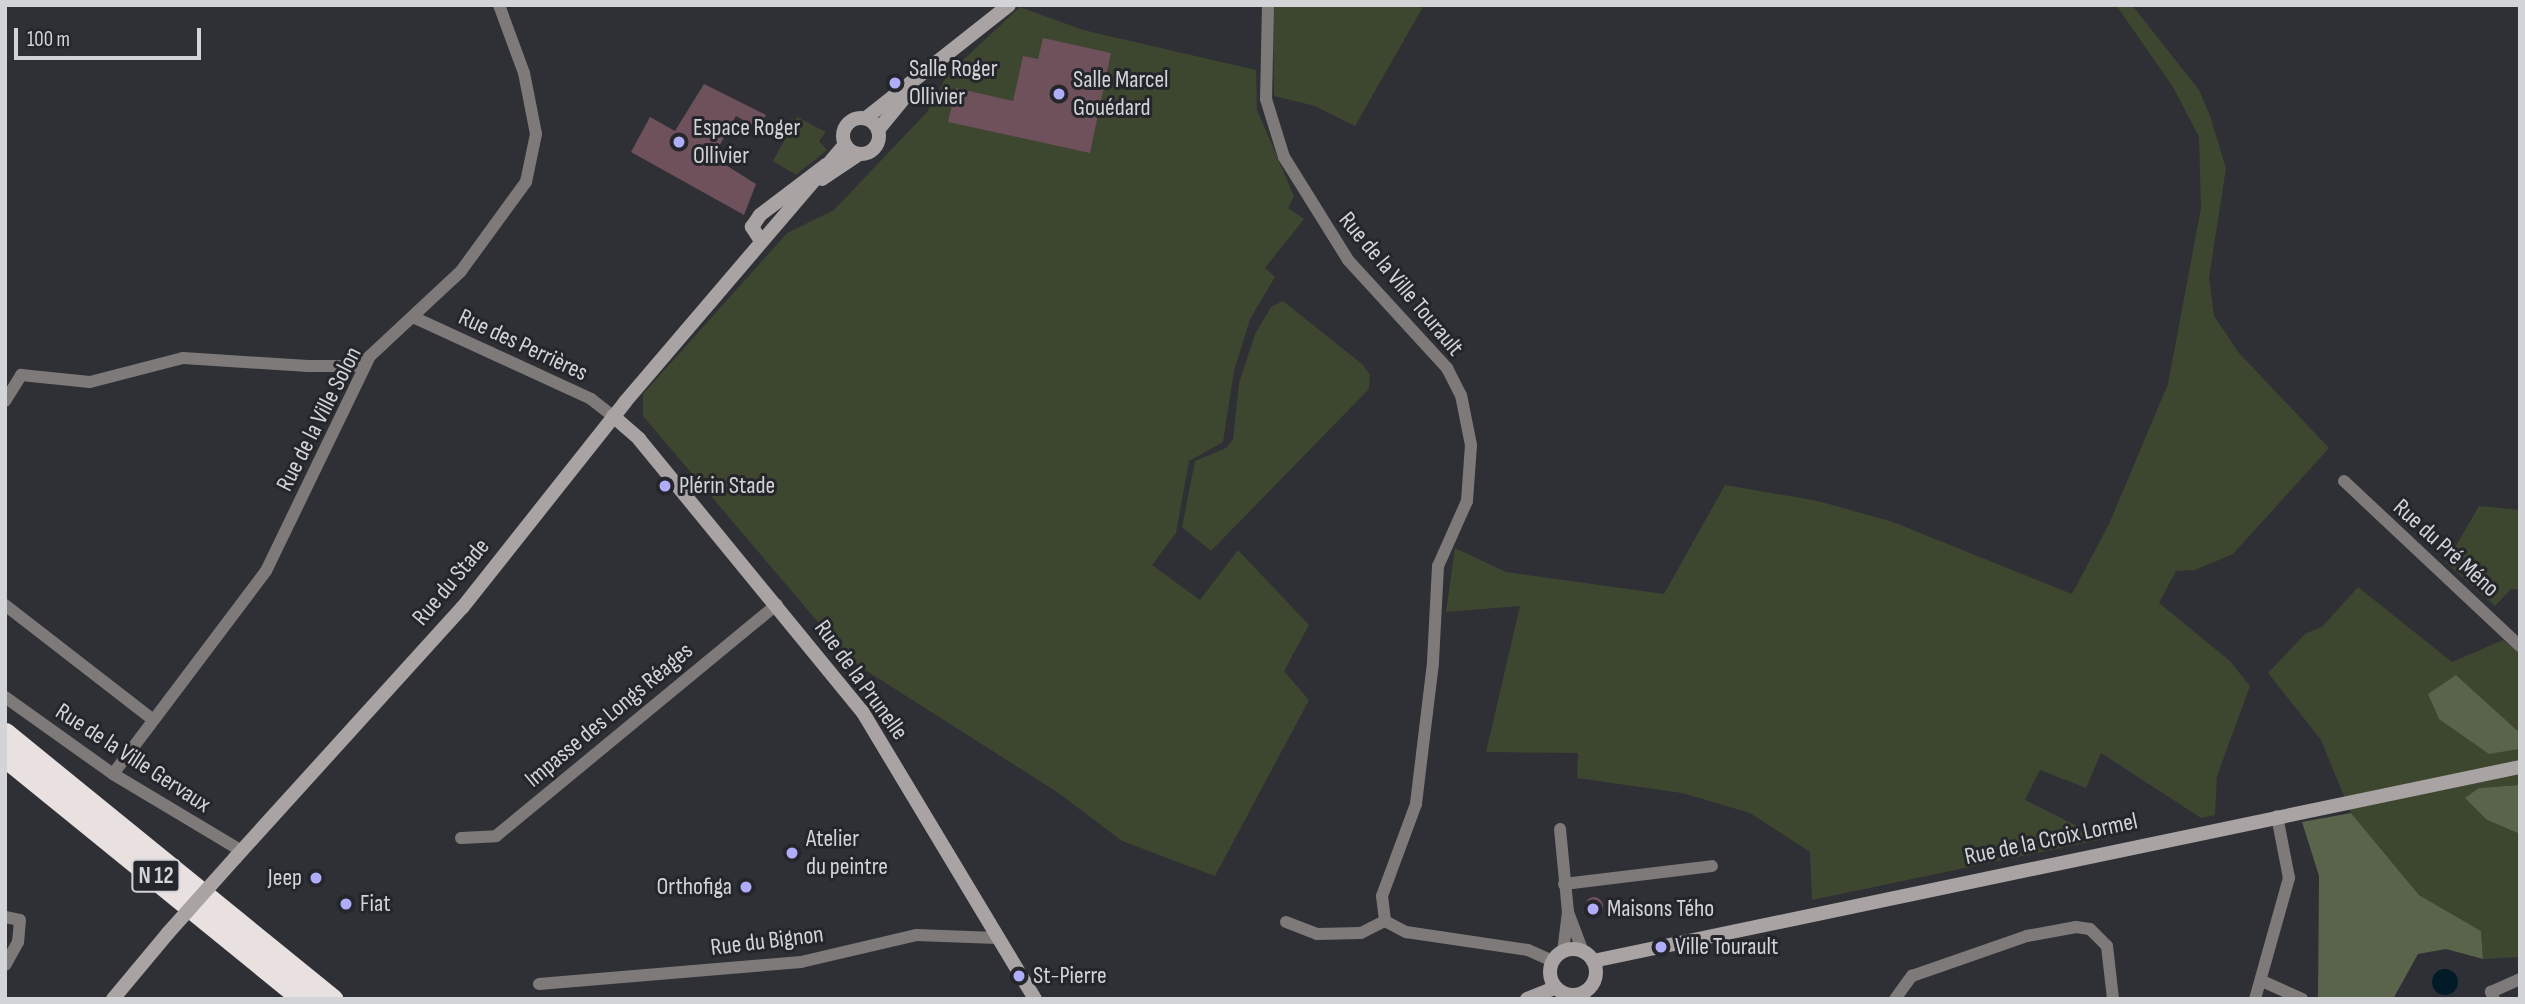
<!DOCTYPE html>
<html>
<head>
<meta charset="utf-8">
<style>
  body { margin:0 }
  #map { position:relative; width:2525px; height:1004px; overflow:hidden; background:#2e3035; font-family:"Sofia Sans Condensed",sans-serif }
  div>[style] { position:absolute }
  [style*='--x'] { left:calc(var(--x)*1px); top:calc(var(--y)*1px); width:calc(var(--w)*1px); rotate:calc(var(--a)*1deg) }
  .green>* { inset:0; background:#3d462f }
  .forest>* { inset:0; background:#5a644a }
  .water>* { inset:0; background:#021b28 }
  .round { border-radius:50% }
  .building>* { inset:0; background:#6e515a }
  .street>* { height:12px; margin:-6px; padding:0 6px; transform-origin:6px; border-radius:6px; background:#7d7a79 }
  .secondary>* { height:14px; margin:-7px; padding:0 7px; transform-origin:7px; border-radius:7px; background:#a9a3a3 }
  .secondary>.ring { margin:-7px; padding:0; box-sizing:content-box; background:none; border:14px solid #a9a3a3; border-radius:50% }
  .highway>* { height:21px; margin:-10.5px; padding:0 10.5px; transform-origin:10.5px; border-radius:10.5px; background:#e9e0e0 }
  .secondary-bridge>* { height:14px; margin:-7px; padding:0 7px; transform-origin:7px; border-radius:7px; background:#a9a3a3 }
  .dots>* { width:19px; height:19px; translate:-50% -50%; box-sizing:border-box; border:4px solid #24262b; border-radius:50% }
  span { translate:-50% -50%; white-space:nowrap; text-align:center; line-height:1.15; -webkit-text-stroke:6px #24262b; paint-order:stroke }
  .shield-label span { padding:2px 5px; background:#24262b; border:2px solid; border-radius:5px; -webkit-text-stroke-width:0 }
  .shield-label { font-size:23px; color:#d3d4d8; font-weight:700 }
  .poi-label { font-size:24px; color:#d3d4d8 }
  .left { translate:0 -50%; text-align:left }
  .right { translate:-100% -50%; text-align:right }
  .street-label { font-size:24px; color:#d3d4d8 }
  .frame { position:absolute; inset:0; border:7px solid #d3d4d8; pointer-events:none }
  .scale { position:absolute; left:14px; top:28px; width:187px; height:32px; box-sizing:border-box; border:4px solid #d3d4d8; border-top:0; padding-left:9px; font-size:21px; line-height:24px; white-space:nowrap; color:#d3d4d8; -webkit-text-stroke:5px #24262b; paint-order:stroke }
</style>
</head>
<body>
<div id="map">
  <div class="green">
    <div style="clip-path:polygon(1273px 5px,1424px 5px,1355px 126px,1315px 106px,1274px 96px)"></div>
    <div style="clip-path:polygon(2116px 5px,2132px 5px,2199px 90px,2210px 116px,2226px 168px,2209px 278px,2214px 316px,2239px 353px,2329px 448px,2233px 554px,2195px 570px,2176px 571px,2159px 603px,2230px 661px,2250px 686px,2217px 776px,2215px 815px,2201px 818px,2101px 753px,2086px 788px,2040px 770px,2025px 800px,2103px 839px,1812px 900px,1810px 852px,1750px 813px,1682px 793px,1577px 778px,1578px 753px,1486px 752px,1520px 606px,1446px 612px,1455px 548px,1506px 572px,1664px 594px,1725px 485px,1818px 501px,1893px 522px,2072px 594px,2109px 524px,2168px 384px,2201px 208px,2199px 137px,2173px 87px)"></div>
    <div style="clip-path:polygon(1020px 7px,1083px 30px,1256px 70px,1257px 110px,1294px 196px,1288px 208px,1304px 219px,1265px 268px,1275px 277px,1250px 319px,1234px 371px,1223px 442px,1189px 461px,1176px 533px,1152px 565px,1200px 600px,1238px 550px,1309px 625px,1284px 671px,1309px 700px,1215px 876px,1122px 841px,1057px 792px,851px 661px,643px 416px,643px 394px,787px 233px,834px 210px,927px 112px,947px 75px)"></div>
    <div style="clip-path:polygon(797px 117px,826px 132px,819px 141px,827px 150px,796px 175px,773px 161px)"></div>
    <div style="clip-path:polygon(1283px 301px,1362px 364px,1370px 375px,1369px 389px,1211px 551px,1182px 527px,1195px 461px,1226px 448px,1233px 439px,1239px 383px,1255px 334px,1271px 307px)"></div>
    <div style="clip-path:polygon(2479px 506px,2520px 510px,2520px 590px,2511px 589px,2495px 606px,2446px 563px)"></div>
    <div style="clip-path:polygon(2358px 587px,2452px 662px,2503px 640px,2520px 653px,2520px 733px,2456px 675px,2488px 754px,2520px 749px,2520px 785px,2479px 788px,2487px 820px,2520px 834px,2520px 957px,2483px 959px,2481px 931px,2419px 895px,2351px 813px,2321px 740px,2268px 673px,2305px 634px,2323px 626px)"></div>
  </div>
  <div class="forest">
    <div style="clip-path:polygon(2456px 675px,2520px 733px,2520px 749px,2489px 754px,2439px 719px,2428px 694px)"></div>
    <div style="clip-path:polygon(2520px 785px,2520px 834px,2487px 820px,2465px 798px,2479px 788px)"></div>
    <div style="clip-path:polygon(2351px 813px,2419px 895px,2481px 931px,2483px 959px,2446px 949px,2418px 954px,2393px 999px,2318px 999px,2319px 876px,2302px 822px)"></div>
  </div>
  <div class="water">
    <div class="round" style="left:2432px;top:969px;width:26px;height:26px"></div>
  </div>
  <div class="building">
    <div style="clip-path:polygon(1043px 38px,1111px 53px,1090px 153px,948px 122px,956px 88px,1013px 101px,1023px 56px,1038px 59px)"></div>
    <div style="clip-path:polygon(704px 84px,766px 115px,758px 128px,736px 116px,713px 157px,756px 184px,744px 215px,631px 152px,650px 117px,675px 131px)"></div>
    <div class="round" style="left:1585px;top:897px;width:18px;height:18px"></div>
  </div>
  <div class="street">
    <div style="--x:1268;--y:5;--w:94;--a:91.2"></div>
    <div style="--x:1266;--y:99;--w:61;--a:72.8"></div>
    <div style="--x:1284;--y:157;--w:121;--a:58.1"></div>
    <div style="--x:1348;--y:260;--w:147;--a:47.5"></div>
    <div style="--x:1447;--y:368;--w:30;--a:63"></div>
    <div style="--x:1461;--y:395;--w:51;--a:78.7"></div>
    <div style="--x:1471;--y:445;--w:56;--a:94.1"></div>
    <div style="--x:1467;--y:501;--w:71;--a:114"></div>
    <div style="--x:1438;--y:566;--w:97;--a:93"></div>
    <div style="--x:1433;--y:663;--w:142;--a:96.9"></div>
    <div style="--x:1416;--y:804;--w:98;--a:110.3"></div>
    <div style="--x:1382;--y:896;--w:25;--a:83"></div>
    <div style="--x:1385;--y:921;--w:24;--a:28"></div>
    <div style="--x:1406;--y:932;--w:123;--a:8.4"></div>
    <div style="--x:1528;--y:950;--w:27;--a:24"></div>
    <div style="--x:413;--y:317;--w:196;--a:24.7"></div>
    <div style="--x:591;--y:399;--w:28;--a:38"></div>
    <div style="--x:5;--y:401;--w:31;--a:-58"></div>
    <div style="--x:21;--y:375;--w:69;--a:5.8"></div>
    <div style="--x:90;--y:382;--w:96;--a:-14.5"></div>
    <div style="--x:183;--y:358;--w:125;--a:3.7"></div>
    <div style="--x:308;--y:366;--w:45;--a:0"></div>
    <div style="--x:353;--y:366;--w:18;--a:-29"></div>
    <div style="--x:2344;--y:481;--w:241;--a:43.2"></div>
    <div style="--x:5;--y:605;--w:187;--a:37.8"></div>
    <div style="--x:5;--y:697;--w:133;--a:35.5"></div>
    <div style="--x:113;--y:774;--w:148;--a:30.9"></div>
    <div style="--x:113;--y:774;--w:254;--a:-53"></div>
    <div style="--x:266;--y:571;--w:239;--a:-64.2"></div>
    <div style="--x:370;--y:356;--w:125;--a:-43"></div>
    <div style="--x:461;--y:271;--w:110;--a:-53.9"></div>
    <div style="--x:526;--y:182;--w:49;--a:-78.2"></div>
    <div style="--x:536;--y:134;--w:62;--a:-101.1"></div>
    <div style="--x:524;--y:73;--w:72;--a:-110.2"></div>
    <div style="--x:1560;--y:829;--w:83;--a:84.5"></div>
    <div style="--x:461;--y:838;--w:35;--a:-3"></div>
    <div style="--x:496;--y:836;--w:364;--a:-39.5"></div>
    <div style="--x:1564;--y:884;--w:149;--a:-6.9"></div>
    <div style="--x:5;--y:917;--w:15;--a:11"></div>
    <div style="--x:20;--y:920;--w:22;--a:95"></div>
    <div style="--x:18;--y:942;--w:26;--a:119"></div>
    <div style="--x:1286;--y:922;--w:33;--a:21"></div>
    <div style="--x:1317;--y:934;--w:44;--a:-1.3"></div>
    <div style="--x:1361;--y:933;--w:27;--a:-27"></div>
    <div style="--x:1563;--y:952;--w:40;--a:-82.9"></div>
    <div style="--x:1568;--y:912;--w:43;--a:69.4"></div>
    <div style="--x:2262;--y:981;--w:44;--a:24.2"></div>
    <div style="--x:539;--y:984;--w:263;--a:-4.8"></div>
    <div style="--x:801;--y:962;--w:118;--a:-13.2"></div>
    <div style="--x:916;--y:935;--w:81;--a:2.1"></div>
    <div style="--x:1576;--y:995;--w:5;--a:53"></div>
    <div style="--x:1895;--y:999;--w:29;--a:-54"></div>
    <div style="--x:1912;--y:976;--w:122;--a:-19.2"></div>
    <div style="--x:2027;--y:936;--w:50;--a:-10.4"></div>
    <div style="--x:2076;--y:927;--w:14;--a:8"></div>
    <div style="--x:2090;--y:929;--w:24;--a:45"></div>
    <div style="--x:2107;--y:946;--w:53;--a:83.5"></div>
    <div style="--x:2255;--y:999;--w:126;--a:-74.3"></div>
    <div style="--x:2289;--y:878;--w:63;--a:-101"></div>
    <div style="--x:2494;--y:999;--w:8;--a:-113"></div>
    <div style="--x:2491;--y:992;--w:32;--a:-24"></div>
  </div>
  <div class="secondary">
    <div class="ring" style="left:843px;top:118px;width:22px;height:22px"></div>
    <div style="--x:866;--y:118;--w:182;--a:-38.3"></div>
    <div style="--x:878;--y:130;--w:43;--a:-50.7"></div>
    <div style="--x:822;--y:179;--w:45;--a:-34"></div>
    <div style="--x:761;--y:241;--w:17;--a:-123"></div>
    <div style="--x:752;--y:227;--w:14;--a:-56"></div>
    <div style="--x:760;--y:215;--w:83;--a:-37.1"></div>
    <div style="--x:613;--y:416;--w:35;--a:41"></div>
    <div style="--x:639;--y:439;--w:352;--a:50.7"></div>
    <div style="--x:862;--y:711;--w:336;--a:59"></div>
    <div style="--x:235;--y:858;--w:338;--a:-47.8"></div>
    <div style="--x:462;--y:608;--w:263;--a:-51.6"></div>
    <div style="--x:625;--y:402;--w:339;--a:-49.5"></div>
    <div class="ring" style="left:1550px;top:949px;width:32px;height:32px"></div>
    <div style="--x:1593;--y:961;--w:947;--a:-11.82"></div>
    <div style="--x:113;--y:999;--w:86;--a:-50.2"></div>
    <div style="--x:1527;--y:999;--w:31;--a:-22"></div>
  </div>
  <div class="highway">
    <div style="--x:5;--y:733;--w:422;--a:39.1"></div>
    <div style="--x:5;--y:757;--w:384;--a:39.1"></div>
  </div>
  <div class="secondary-bridge">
    <div style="--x:168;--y:933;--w:101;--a:-48.2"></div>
  </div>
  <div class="dots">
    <div style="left:895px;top:83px;background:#b0adfa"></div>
    <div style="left:1059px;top:94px;background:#b0adfa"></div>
    <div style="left:679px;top:142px;background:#b0adfa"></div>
    <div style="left:665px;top:486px;background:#b0adfa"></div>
    <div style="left:792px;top:853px;background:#b0adfa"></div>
    <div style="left:316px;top:878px;background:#b0adfa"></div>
    <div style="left:746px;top:887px;background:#b0adfa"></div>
    <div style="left:346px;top:904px;background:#b0adfa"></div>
    <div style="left:1593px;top:909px;background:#b0adfa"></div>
    <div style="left:1661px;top:947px;background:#b0adfa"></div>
    <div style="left:1019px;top:976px;background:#b0adfa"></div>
  </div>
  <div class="shield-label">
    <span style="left:156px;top:876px">N 12</span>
  </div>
  <div class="poi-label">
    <span class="left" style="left:909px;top:83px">Salle Roger<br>Ollivier</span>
    <span class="left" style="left:1073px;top:94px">Salle Marcel<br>Gouédard</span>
    <span class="left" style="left:693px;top:142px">Espace Roger<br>Ollivier</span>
    <span class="left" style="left:679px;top:486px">Plérin Stade</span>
    <span class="left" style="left:806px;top:853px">Atelier<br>du peintre</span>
    <span class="right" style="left:302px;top:878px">Jeep</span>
    <span class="right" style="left:732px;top:887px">Orthofiga</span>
    <span class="left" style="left:360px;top:904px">Fiat</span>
    <span class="left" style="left:1607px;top:909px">Maisons Tého</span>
    <span class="left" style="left:1675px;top:947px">Ville Tourault</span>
    <span class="left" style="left:1033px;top:976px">St-Pierre</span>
  </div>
  <div class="street-label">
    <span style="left:1401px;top:284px;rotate:50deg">Rue de la Ville Tourault</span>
    <span style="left:523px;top:345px;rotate:25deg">Rue des Perrières</span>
    <span style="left:319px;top:419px;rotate:-63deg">Rue de la Ville Solon</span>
    <span style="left:2446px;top:548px;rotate:42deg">Rue du Pré Méno</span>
    <span style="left:451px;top:582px;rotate:-50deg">Rue du Stade</span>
    <span style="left:861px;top:680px;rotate:54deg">Rue de la Prunelle</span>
    <span style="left:609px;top:715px;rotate:-40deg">Impasse des Longs Réages</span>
    <span style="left:133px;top:758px;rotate:33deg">Rue de la Ville Gervaux</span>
    <span style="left:2051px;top:839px;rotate:-12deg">Rue de la Croix Lormel</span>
    <span style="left:767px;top:941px;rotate:-7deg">Rue du Bignon</span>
  </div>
  <div class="frame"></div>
  <div class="scale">100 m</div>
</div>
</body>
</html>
